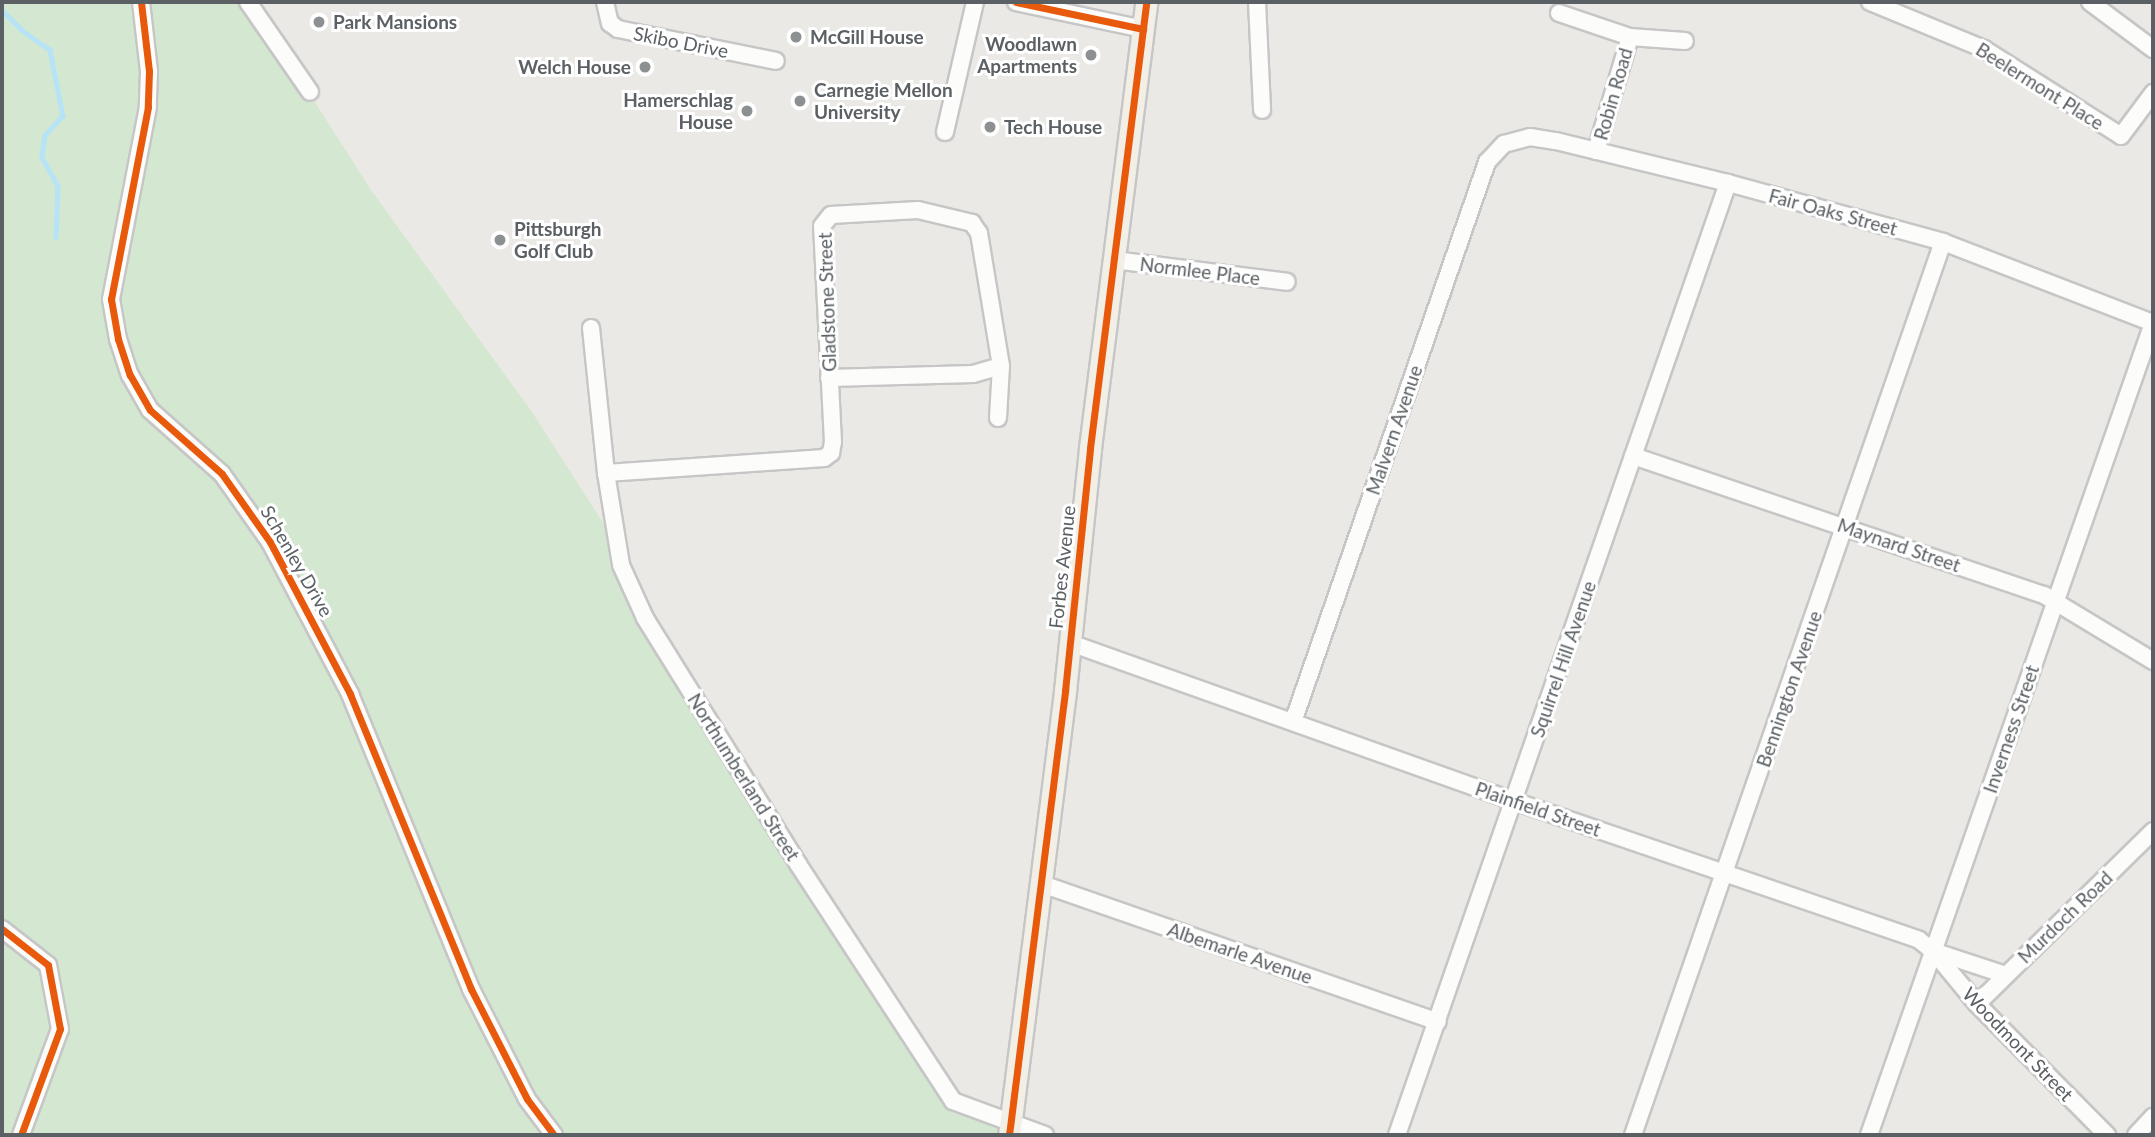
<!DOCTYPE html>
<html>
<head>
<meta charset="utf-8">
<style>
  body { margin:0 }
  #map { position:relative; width:2155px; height:1137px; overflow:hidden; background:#ebe9e5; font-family:Lato,sans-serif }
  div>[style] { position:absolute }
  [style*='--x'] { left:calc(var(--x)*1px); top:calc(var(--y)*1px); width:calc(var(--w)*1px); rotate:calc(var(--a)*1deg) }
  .green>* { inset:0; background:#d4e7d0 }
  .stream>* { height:4.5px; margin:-2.25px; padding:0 2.25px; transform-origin:2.25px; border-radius:2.25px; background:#b7e3f7 }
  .roads { filter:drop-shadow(2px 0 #c6c6c6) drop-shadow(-2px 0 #c6c6c6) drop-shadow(0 2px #c6c6c6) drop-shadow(0 -2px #c6c6c6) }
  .minor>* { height:16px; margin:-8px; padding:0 8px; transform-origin:8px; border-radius:8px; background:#fcfcfb }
  .major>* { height:21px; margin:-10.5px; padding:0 10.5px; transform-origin:10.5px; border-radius:10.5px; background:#f2efe7 }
  .cycleway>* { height:7px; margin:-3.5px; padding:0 3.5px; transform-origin:3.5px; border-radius:3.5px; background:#e8590c }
  .dots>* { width:19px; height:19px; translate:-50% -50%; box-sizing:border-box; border:4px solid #fff; border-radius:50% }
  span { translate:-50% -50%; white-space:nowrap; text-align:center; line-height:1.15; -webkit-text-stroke:6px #fff; paint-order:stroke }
  .poi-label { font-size:19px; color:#5b6064; font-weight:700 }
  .left { translate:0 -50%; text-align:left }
  .right { translate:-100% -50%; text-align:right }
  .street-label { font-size:19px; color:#5b6064 }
  .frame { position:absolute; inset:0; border:4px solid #5b6064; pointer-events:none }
</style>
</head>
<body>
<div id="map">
  <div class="green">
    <div style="clip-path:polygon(2px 2px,251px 2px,371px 190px,532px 412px,625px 557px,660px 643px,953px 1101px,1011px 1124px,1009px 1135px,2px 1135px)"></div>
  </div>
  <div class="stream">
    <div style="--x:2;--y:10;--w:30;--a:45"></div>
    <div style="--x:23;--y:31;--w:33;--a:35"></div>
    <div style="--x:50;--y:50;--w:67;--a:78.9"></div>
    <div style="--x:63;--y:116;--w:26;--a:133"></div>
    <div style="--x:45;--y:135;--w:22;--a:98"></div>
    <div style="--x:42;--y:157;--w:33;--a:61"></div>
    <div style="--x:58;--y:186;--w:51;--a:92.2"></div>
  </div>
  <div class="roads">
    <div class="minor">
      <div style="--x:141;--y:2;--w:69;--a:83.4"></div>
      <div style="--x:149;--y:71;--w:36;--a:92"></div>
      <div style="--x:148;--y:107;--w:196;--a:100.9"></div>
      <div style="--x:111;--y:299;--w:41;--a:80.1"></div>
      <div style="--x:118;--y:339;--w:38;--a:72"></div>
      <div style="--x:130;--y:375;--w:40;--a:60.3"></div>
      <div style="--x:150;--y:410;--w:96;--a:41.6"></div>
      <div style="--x:222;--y:474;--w:83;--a:54.8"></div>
      <div style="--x:270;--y:542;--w:172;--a:62.2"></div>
      <div style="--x:350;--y:694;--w:319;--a:67.7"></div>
      <div style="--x:471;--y:989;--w:123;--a:63"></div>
      <div style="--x:527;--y:1099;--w:45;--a:53.1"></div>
      <div style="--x:248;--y:2;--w:109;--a:55.4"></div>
      <div style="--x:605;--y:2;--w:22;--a:77"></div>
      <div style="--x:610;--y:23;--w:10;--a:37"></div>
      <div style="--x:618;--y:29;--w:161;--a:11.4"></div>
      <div style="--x:1016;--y:2;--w:130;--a:12"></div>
      <div style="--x:1257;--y:2;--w:108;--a:87.3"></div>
      <div style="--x:1870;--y:2;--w:123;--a:22.4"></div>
      <div style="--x:1984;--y:49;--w:162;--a:32.4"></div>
      <div style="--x:2121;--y:136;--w:54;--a:-53.3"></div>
      <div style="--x:2090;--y:2;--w:79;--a:36.7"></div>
      <div style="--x:1559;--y:13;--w:75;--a:18.7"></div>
      <div style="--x:1630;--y:37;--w:55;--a:4.2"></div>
      <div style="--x:945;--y:132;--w:133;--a:-77"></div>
      <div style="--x:1596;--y:151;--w:119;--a:-73.4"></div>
      <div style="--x:1114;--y:260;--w:174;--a:7.2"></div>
      <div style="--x:591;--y:328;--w:146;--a:84.1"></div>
      <div style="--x:606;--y:473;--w:93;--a:80.7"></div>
      <div style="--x:621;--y:565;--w:58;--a:65.6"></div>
      <div style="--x:645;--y:618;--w:290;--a:58.1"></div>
      <div style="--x:798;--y:864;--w:283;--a:56.8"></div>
      <div style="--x:953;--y:1101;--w:98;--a:20.3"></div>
      <div style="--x:829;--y:378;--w:144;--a:-1.6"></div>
      <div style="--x:973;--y:374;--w:29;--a:-16"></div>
      <div style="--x:1633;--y:456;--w:434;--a:18.7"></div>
      <div style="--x:2044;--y:595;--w:127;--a:31.2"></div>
      <div style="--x:606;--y:473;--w:219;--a:-3.9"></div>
      <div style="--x:824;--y:458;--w:9;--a:-36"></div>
      <div style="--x:831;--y:453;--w:11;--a:-80"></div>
      <div style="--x:833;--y:442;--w:216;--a:-92.9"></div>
      <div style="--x:822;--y:226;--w:14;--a:-51"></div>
      <div style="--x:831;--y:215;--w:87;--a:-3.3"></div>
      <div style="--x:918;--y:210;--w:56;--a:13.5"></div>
      <div style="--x:972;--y:223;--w:12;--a:55"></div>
      <div style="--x:979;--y:233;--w:135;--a:80.6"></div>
      <div style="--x:1001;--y:366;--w:52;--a:93.3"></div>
      <div style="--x:1070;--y:643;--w:471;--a:19.6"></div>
      <div style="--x:1514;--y:801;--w:428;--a:18.9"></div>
      <div style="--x:1919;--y:940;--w:18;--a:38"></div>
      <div style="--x:1933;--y:951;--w:77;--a:18.2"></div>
      <div style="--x:1293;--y:722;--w:593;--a:-70.89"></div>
      <div style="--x:1487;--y:162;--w:25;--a:-47"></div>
      <div style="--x:1504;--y:144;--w:27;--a:-15"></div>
      <div style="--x:1530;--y:137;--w:26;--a:9"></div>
      <div style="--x:1556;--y:141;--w:177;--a:13.7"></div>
      <div style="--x:1728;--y:183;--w:223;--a:15.3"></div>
      <div style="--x:1943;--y:242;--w:225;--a:21.1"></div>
      <div style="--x:1042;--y:884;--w:419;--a:19.2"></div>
      <div style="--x:2;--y:929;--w:58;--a:38"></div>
      <div style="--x:48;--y:965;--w:65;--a:79.4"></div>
      <div style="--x:60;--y:1029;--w:113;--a:110.2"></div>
      <div style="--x:1933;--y:951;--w:69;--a:50.3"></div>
      <div style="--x:1977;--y:1004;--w:185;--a:45.2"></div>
      <div style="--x:1977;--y:1004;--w:247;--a:-44.5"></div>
      <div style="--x:1397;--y:1135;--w:1008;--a:-70.83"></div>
      <div style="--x:1633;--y:1135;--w:945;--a:-70.86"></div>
      <div style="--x:1869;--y:1135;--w:860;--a:-70.72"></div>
      <div style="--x:2136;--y:1135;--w:25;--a:-47"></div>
    </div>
    <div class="major">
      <div style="--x:1009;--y:1135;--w:448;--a:-82.8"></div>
      <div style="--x:1065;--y:691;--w:244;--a:-84.1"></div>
      <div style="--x:1090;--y:448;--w:450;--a:-82.8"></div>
    </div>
  </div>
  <div class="cycleway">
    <div style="--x:141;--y:2;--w:69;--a:83.4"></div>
    <div style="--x:149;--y:71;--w:36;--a:92"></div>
    <div style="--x:148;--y:107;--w:196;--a:100.9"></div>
    <div style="--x:111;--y:299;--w:41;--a:80.1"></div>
    <div style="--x:118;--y:339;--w:38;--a:72"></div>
    <div style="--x:130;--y:375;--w:40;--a:60.3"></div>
    <div style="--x:150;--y:410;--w:96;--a:41.6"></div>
    <div style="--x:222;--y:474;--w:83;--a:54.8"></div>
    <div style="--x:270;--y:542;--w:172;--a:62.2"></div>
    <div style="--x:350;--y:694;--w:319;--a:67.7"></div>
    <div style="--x:471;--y:989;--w:123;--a:63"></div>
    <div style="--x:527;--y:1099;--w:45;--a:53.1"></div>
    <div style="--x:1016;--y:2;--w:130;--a:12"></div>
    <div style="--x:2;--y:929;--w:58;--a:38"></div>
    <div style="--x:48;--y:965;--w:65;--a:79.4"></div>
    <div style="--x:60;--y:1029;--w:113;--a:110.2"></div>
    <div style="--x:1009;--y:1135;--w:448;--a:-82.8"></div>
    <div style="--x:1065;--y:691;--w:244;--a:-84.1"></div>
    <div style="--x:1090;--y:448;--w:450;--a:-82.8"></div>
  </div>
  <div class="dots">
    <div style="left:319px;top:22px;background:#8d9091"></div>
    <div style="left:796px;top:37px;background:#8d9091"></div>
    <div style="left:1091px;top:55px;background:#8d9091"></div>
    <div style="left:645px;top:67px;background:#8d9091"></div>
    <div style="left:800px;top:101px;background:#8d9091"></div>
    <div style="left:747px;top:111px;background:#8d9091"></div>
    <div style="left:990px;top:127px;background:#8d9091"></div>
    <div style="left:500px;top:240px;background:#8d9091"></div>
  </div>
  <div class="poi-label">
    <span class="left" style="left:333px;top:22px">Park Mansions</span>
    <span class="left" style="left:810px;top:37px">McGill House</span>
    <span class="right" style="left:1077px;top:55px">Woodlawn<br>Apartments</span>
    <span class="right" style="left:631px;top:67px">Welch House</span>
    <span class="left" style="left:814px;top:101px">Carnegie Mellon<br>University</span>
    <span class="right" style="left:733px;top:111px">Hamerschlag<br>House</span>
    <span class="left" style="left:1004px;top:127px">Tech House</span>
    <span class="left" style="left:514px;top:240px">Pittsburgh<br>Golf Club</span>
  </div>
  <div class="street-label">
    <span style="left:681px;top:42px;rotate:11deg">Skibo Drive</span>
    <span style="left:2040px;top:86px;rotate:32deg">Beelermont Place</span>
    <span style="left:1613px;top:94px;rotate:-74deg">Robin Road</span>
    <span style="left:1833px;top:212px;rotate:15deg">Fair Oaks Street</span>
    <span style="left:1200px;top:271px;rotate:7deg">Normlee Place</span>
    <span style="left:827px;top:302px;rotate:-92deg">Gladstone Street</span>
    <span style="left:1394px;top:430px;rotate:-71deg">Malvern Avenue</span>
    <span style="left:1899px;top:545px;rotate:19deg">Maynard Street</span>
    <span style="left:297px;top:561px;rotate:60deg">Schenley Drive</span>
    <span style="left:1062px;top:567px;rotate:-84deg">Forbes Avenue</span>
    <span style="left:1563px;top:659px;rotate:-71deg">Squirrel Hill Avenue</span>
    <span style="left:1789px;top:689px;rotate:-71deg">Bennington Avenue</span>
    <span style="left:2011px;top:729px;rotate:-71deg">Inverness Street</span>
    <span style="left:744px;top:777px;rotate:58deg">Northumberland Street</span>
    <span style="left:1538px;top:809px;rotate:19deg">Plainfield Street</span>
    <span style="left:2065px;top:917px;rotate:-44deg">Murdoch Road</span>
    <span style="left:1240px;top:953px;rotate:19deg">Albemarle Avenue</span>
    <span style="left:2018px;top:1044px;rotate:46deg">Woodmont Street</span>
  </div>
  <div class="frame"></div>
</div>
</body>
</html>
